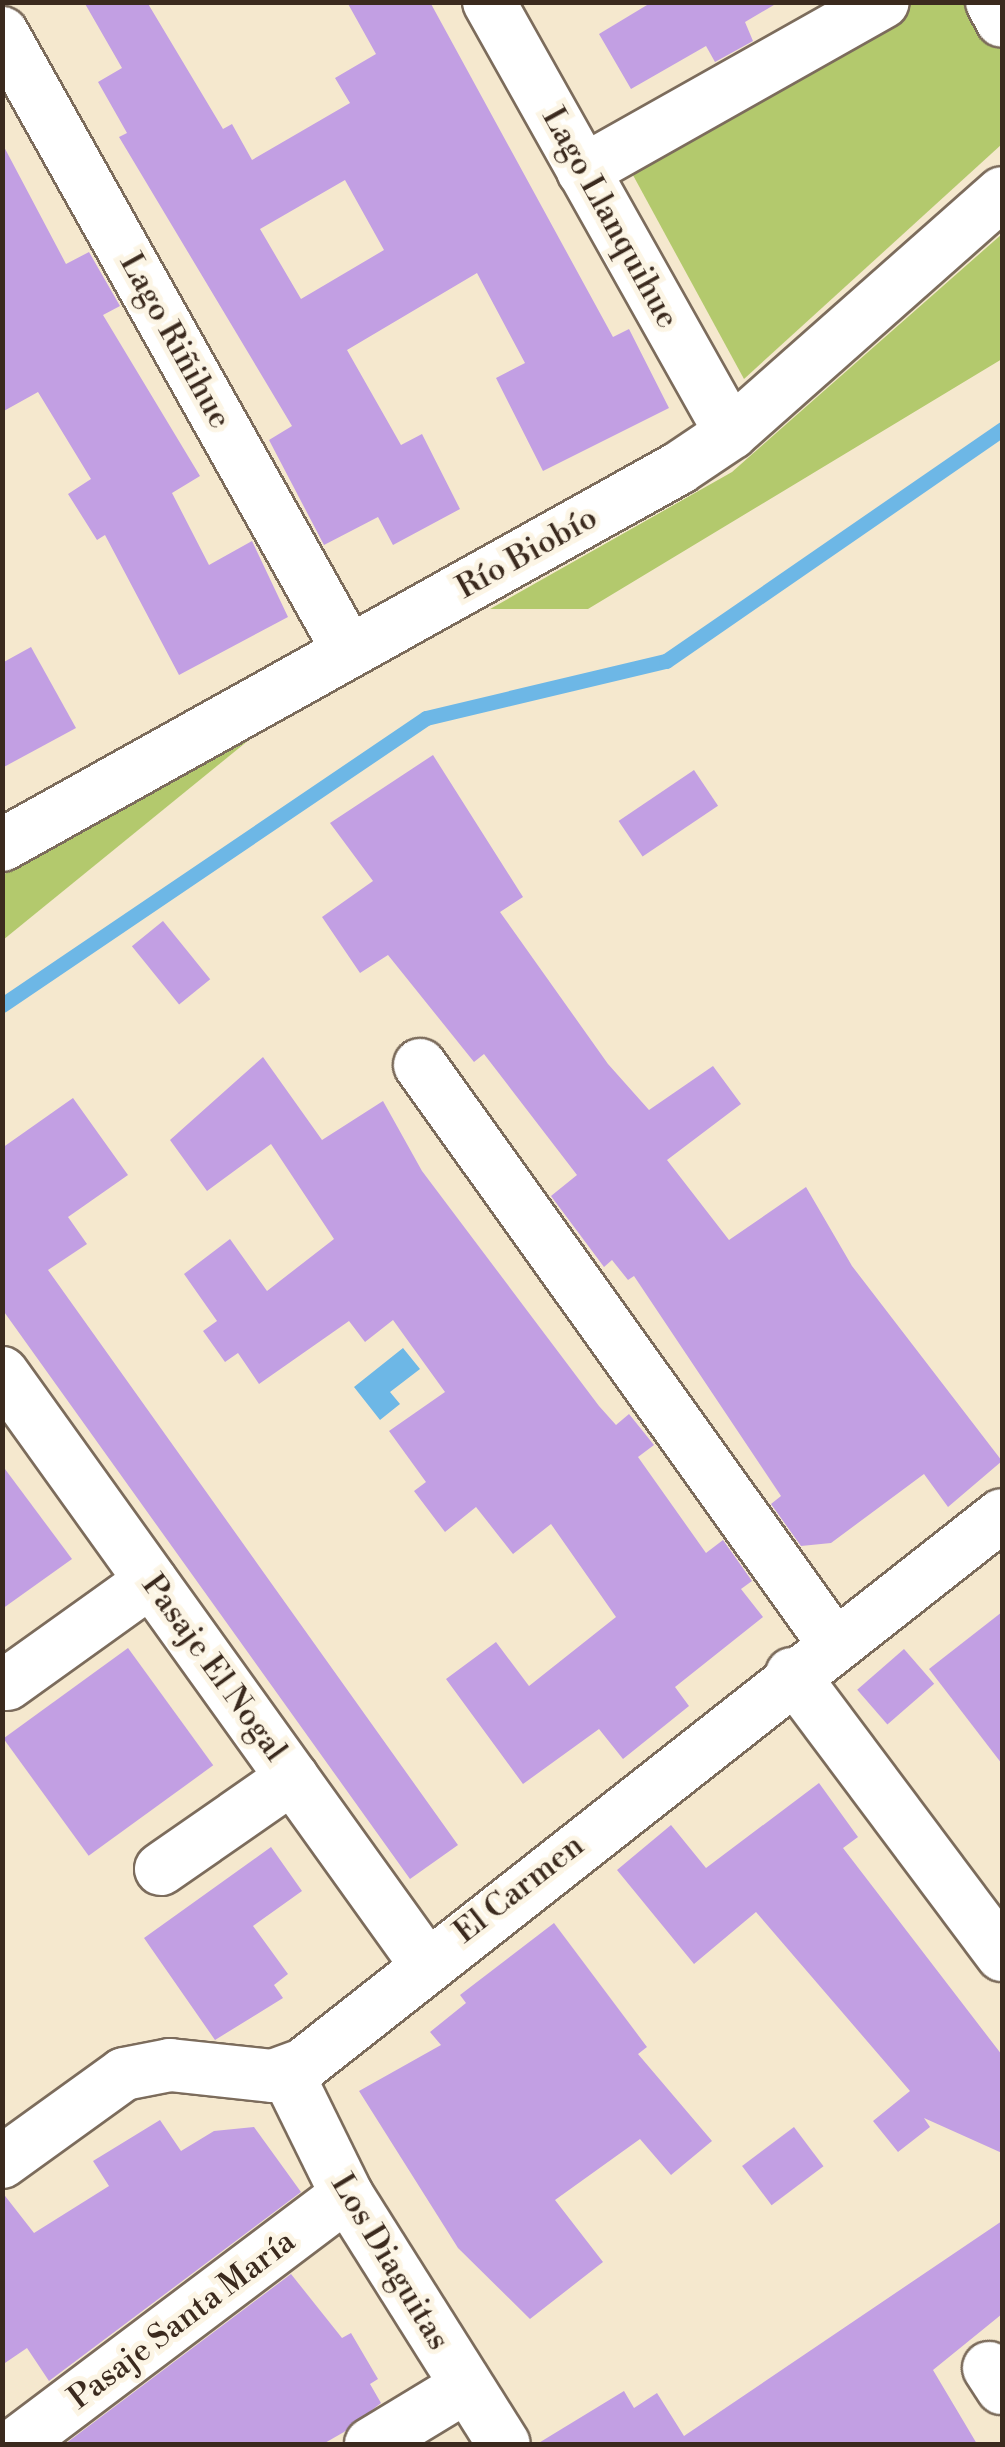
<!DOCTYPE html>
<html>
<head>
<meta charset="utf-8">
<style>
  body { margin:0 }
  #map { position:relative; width:1005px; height:2447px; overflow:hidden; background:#f5e8ce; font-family:"Libre Bodoni",serif }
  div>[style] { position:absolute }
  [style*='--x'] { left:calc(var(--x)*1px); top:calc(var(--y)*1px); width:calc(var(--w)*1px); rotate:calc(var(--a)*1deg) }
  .green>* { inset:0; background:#b3c96d }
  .water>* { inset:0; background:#6db7e6 }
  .stream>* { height:15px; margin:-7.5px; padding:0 7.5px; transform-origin:7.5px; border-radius:7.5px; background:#6db7e6 }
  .building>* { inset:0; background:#c29fe3; transform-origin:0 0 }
  .roads { filter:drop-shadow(2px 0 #7c6c5c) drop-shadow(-2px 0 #7c6c5c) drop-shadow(0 2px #7c6c5c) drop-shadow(0 -2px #7c6c5c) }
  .minor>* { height:52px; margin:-26px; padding:0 26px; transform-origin:26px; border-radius:26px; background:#fff }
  span { translate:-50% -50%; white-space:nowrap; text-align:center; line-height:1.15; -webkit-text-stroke:10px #fcf5e5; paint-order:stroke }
  .street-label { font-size:32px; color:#3b2a1e }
  .frame { position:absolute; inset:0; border:5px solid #3b2a1e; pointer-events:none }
</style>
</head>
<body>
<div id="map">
  <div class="green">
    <div style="clip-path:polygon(913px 3px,981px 3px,1002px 43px,1002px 144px,744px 379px,628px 166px)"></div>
    <div style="clip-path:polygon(1002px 234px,1002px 359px,588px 609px,490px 609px,732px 472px)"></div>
    <div style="clip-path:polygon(260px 731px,3px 940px,3px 875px)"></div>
  </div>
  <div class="water">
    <div style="clip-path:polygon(403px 1348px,420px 1369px,390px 1392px,400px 1404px,380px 1420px,354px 1387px)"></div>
  </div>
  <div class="stream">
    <div style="--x:2;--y:1005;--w:512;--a:-34.09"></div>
    <div style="--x:426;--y:718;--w:247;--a:-13.4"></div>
    <div style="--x:666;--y:661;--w:408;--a:-34.6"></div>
  </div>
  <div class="building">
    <div style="clip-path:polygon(evenodd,84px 2px,147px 2px,223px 129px,232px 124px,252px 160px,350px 103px,335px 78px,376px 54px,347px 2px,430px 2px,613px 337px,629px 329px,669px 408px,543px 471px,496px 378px,525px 363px,477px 273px,347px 350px,401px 445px,422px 434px,460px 509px,393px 545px,378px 517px,324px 545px,269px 440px,292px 426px,119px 137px,127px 133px,98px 82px,122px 68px,84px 2px,345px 180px,384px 250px,301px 299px,260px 229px,345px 180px)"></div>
    <div style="clip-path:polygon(652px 2px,779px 2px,745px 22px,753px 41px,715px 62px,706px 46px,631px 89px,599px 34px)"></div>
    <div style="clip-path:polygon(2px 143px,66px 264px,89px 252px,120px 306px,103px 315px,200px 476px,172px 493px,209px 565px,252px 541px,288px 617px,179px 675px,105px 535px,97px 540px,68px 494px,91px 479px,38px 392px,2px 412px)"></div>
    <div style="clip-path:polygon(31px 647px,76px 728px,2px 768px,2px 663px)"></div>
    <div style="clip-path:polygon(433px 755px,523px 897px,500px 912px,608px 1064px,649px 1110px,713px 1066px,741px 1104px,667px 1160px,729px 1240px,806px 1187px,852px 1266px,1002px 1461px,948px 1507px,924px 1474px,831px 1543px,801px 1546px,771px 1504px,781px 1496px,634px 1276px,628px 1280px,612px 1260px,604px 1267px,551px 1196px,577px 1175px,484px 1054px,474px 1062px,388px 955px,360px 973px,322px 917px,373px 881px,330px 823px)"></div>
    <div style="left:694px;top:770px;width:43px;height:91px;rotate:56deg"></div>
    <div style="left:163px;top:921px;width:75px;height:40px;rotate:51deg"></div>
    <div style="clip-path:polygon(263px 1057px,322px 1140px,383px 1101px,422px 1171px,599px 1406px,616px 1425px,629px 1414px,654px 1445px,638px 1457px,706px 1553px,723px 1540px,752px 1581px,741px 1589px,763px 1617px,675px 1687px,689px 1706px,623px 1759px,599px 1729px,523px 1784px,446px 1679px,496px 1642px,529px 1686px,616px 1617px,551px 1524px,513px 1554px,476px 1507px,445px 1532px,414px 1491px,426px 1482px,389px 1431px,445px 1392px,393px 1320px,365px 1342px,349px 1321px,259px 1384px,238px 1353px,225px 1362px,203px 1331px,217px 1321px,184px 1274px,230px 1239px,267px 1291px,334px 1239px,271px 1144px,207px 1191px,170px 1140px)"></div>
    <div style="clip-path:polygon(73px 1098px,128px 1175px,68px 1217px,87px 1244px,48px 1270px,458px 1845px,410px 1879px,2px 1309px,2px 1148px)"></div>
    <div style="clip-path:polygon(2px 1465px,72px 1559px,2px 1609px)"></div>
    <div style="clip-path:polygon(1002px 1612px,1002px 1764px,929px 1669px)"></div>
    <div style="left:128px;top:1648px;width:145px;height:154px;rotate:54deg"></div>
    <div style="left:904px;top:1649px;width:46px;height:62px;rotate:49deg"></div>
    <div style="clip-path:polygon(819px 1783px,858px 1837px,843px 1848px,1002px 2055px,1002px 2153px,924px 2118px,930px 2127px,898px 2152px,873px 2121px,910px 2091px,756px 1912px,694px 1964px,617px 1870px,671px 1825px,706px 1868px)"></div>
    <div style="clip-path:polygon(271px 1847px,302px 1891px,253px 1926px,288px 1974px,274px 1985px,283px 1998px,215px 2040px,144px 1938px)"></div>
    <div style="clip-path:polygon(554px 1923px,647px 2047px,638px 2054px,712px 2141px,671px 2175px,640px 2139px,555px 2200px,603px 2262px,530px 2319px,458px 2248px,359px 2091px,441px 2045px,430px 2032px,466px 2003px,460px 1995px)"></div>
    <div style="clip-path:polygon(160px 2120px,181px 2151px,214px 2131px,254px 2127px,301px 2192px,49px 2381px,27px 2348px,2px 2365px,2px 2192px,34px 2233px,109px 2186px,93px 2161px)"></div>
    <div style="left:794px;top:2127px;width:49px;height:65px;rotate:53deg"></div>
    <div style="clip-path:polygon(1002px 2221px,1002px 2314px,933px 2370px,977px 2444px,537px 2444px,624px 2391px,634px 2408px,657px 2393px,684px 2436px)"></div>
    <div style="clip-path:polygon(291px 2274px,342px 2338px,351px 2333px,378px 2379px,370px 2384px,381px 2403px,344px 2432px,323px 2444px,65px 2444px)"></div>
  </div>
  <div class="roads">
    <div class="minor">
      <div style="--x:489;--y:2;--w:494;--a:60.7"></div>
      <div style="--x:992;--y:2;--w:21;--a:62"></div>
      <div style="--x:2;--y:33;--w:707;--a:60.72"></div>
      <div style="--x:583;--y:171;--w:344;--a:-29.4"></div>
      <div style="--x:2;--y:845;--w:775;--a:-29.11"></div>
      <div style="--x:679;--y:468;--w:63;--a:-33.9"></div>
      <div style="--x:731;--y:433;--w:362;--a:-41.5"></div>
      <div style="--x:420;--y:1065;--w:708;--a:54.42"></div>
      <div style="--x:2;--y:1373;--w:726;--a:54.36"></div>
      <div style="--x:792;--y:1674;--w:351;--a:53.2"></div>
      <div style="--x:7;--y:1684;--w:177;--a:-35.6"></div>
      <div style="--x:161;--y:1869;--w:160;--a:-34.8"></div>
      <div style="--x:287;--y:2073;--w:136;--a:63.8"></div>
      <div style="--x:347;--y:2195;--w:294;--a:57.8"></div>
      <div style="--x:2;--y:2162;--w:150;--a:-35.8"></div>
      <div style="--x:124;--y:2074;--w:47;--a:-11.1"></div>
      <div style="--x:170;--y:2065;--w:104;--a:6.1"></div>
      <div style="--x:273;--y:2076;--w:32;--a:-20"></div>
      <div style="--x:303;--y:2065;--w:889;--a:-38.2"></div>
      <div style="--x:989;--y:2368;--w:24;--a:57"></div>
      <div style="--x:16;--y:2444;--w:414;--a:-37"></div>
      <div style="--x:371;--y:2444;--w:110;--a:-31.2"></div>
    </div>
  </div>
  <div class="street-label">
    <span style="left:610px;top:218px;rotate:61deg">Lago Llanquihue</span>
    <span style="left:175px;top:341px;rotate:61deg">Lago Riñihue</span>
    <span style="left:527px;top:553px;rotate:-29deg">Río Biobío</span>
    <span style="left:214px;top:1668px;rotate:54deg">Pasaje El Nogal</span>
    <span style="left:519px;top:1889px;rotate:-38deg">El Carmen</span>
    <span style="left:390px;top:2262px;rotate:59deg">Los Diaguitas</span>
    <span style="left:182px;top:2320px;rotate:-37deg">Pasaje Santa María</span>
  </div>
  <div class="frame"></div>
</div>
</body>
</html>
